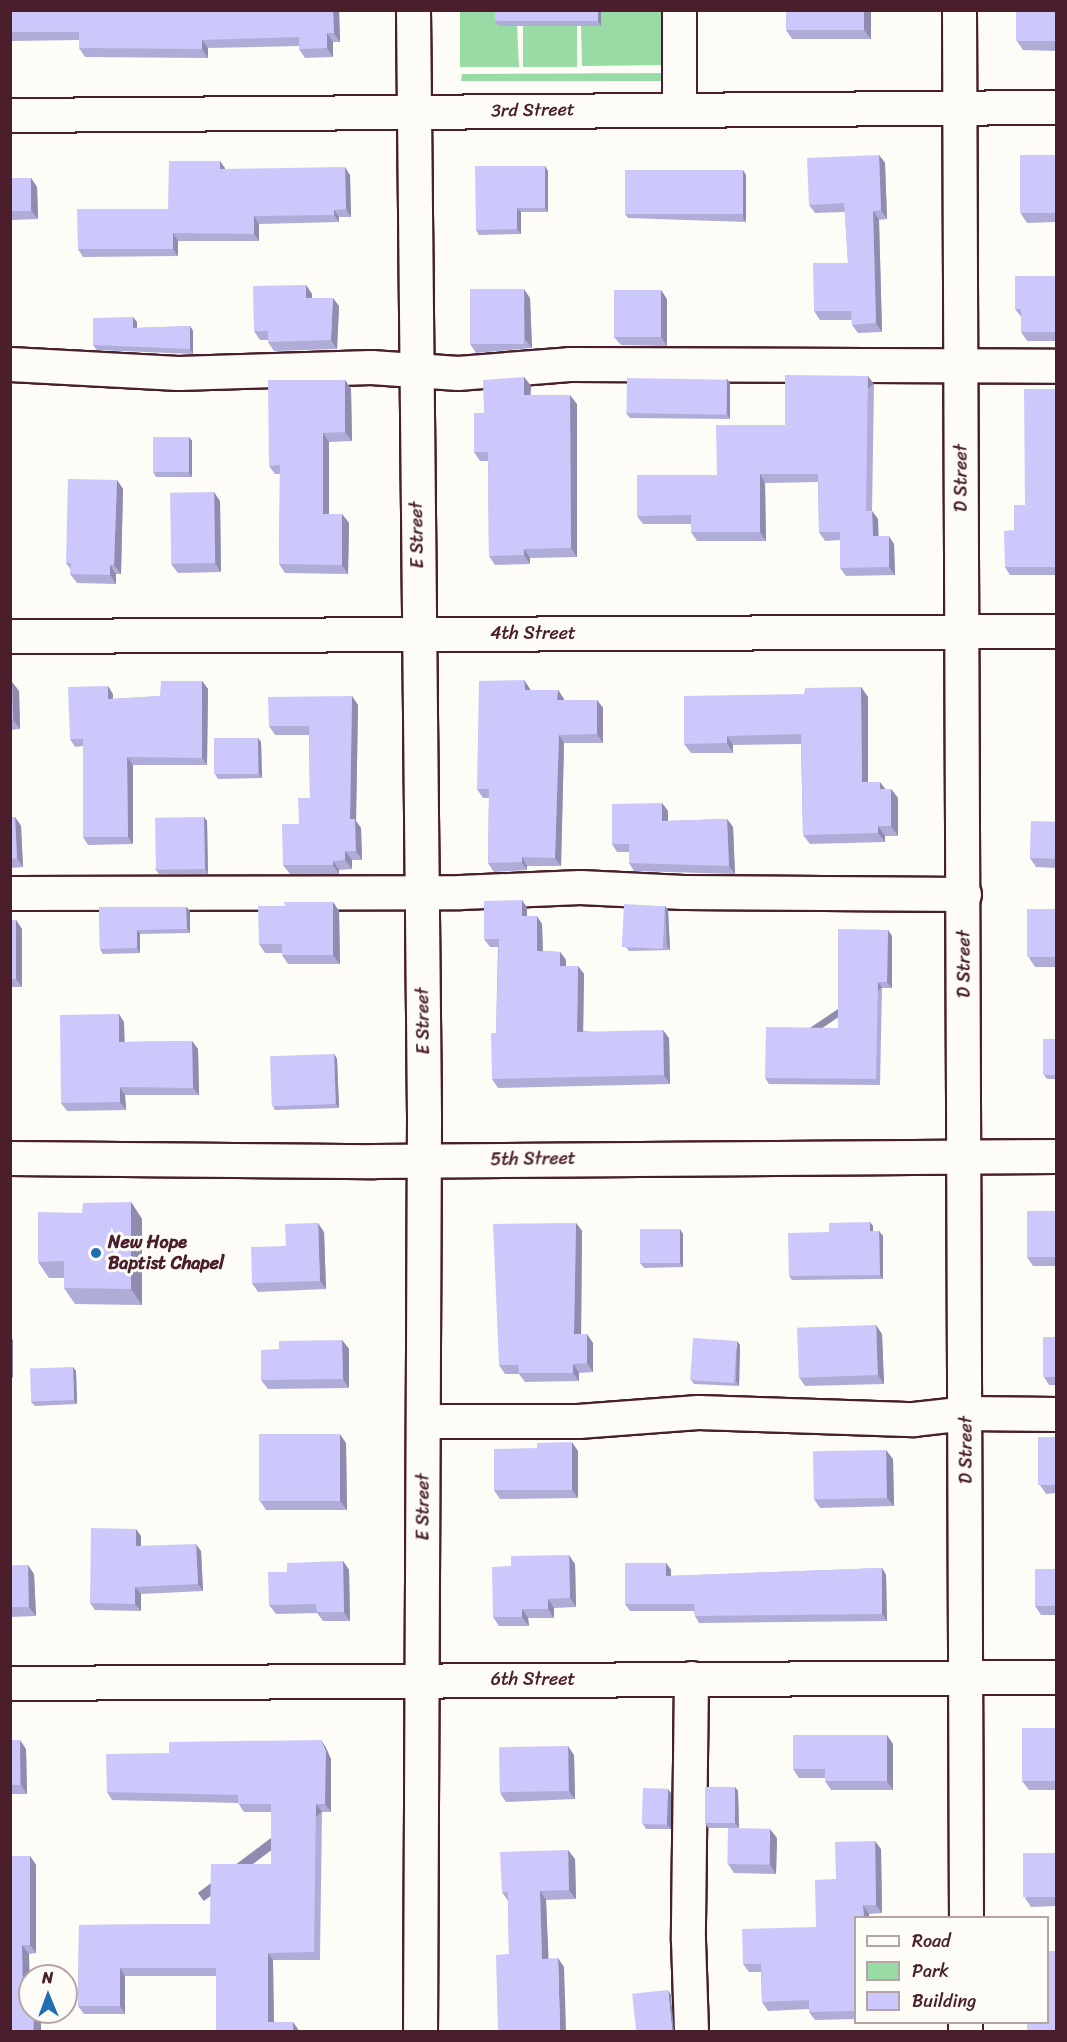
<!DOCTYPE html>
<html>
<head>
<meta charset="utf-8">
<style>
  body { margin:0 }
  #map { position:relative; width:1067px; height:2042px; overflow:hidden; background:#fdfcf7; font-family:Sriracha,sans-serif }
  div>[style] { position:absolute }
  [style*='--x'] { left:calc(var(--x)*1px); top:calc(var(--y)*1px); width:calc(var(--w)*1px); rotate:calc(var(--a)*1deg) }
  .green>* { inset:0; background:#99dba5; transform-origin:0 0 }
  .roads { filter:drop-shadow(2px 0 #4a1f2b) drop-shadow(-2px 0 #4a1f2b) drop-shadow(0 2px #4a1f2b) drop-shadow(0 -2px #4a1f2b) }
  .minor>* { height:33px; margin:-16.5px; padding:0 16.5px; transform-origin:16.5px; border-radius:16.5px; background:#fdfcf7 }
  .wall>* { inset:0; background:#afacd8 }
  .shaded-wall>* { inset:0; background:#8f8cb0; transform-origin:0 0 }
  .building>* { inset:0; background:#ccc8fb; transform-origin:0 0 }
  .dots>* { width:16px; height:16px; translate:-50% -50%; box-sizing:border-box; border:3px solid #fdfcf7; border-radius:50% }
  span { translate:-50% -50%; white-space:nowrap; text-align:center; line-height:1.15; -webkit-text-stroke:6px #fdfcf7; paint-order:stroke }
  .street-label { font-size:18px; color:#4a1f2b }
  .poi-label { font-size:18px; color:#4a1f2b; font-weight:700 }
  .left { translate:0 -50%; text-align:left }
  .frame { position:absolute; inset:0; border:12px solid #4a1f2b; pointer-events:none }
  .legend { position:absolute; left:854px; top:1916px; width:195px; height:108px; box-sizing:border-box; background:#fdfcf7; border:2px solid #b5a4a5; margin:0; padding:8px 10px; list-style:none; font-size:18px; color:#4a1f2b }
  .legend li { display:flex; align-items:center; gap:12px; height:30px }
  .legend b { width:30px; border:2px solid #b5a4a5 }
  .north { position:absolute; left:18px; top:1964px; width:60px; height:60px; box-sizing:border-box; background:#fdfcf7; border:2px solid #b5a4a5; border-radius:50%; rotate:359deg; font-size:16px; font-weight:700; line-height:24px; text-align:center; color:#4a1f2b }
  .north::after { content:''; display:block; margin:auto; width:21px; height:27px; background:#1f6fb2; clip-path:polygon(50% 0,100% 100%,50% 72%,0 100%) }
</style>
</head>
<body>
<div id="map">
  <div class="green">
    <div style="clip-path:polygon(460px 11px,498px 11px,499px 25px,517px 26px,519px 67px,460px 67px)"></div>
    <div style="clip-path:polygon(601px 11px,669px 11px,671px 65px,582px 66px,581px 26px,601px 25px)"></div>
    <div style="left:523px;top:26px;width:54px;height:41px"></div>
    <div style="clip-path:polygon(669px 73px,665px 81px,461px 81px,462px 74px)"></div>
  </div>
  <div class="roads">
    <div class="minor">
      <div style="--x:413;--y:10;--w:1110;--a:89.43"></div>
      <div style="--x:424;--y:1120;--w:912;--a:90.25"></div>
      <div style="--x:959;--y:10;--w:1908;--a:89.79"></div>
      <div style="--x:679;--y:109;--w:99;--a:-90"></div>
      <div style="--x:10;--y:115;--w:1046;--a:-0.44"></div>
      <div style="--x:10;--y:364;--w:168;--a:3.1"></div>
      <div style="--x:178;--y:373;--w:193;--a:-1.8"></div>
      <div style="--x:371;--y:367;--w:87;--a:3.9"></div>
      <div style="--x:458;--y:373;--w:111;--a:-4.6"></div>
      <div style="--x:569;--y:364;--w:487;--a:0.2"></div>
      <div style="--x:10;--y:636;--w:1046;--a:-0.27"></div>
      <div style="--x:10;--y:893;--w:450;--a:-0.1"></div>
      <div style="--x:460;--y:892;--w:120;--a:-2.4"></div>
      <div style="--x:580;--y:887;--w:103;--a:2.8"></div>
      <div style="--x:683;--y:892;--w:281;--a:0.4"></div>
      <div style="--x:10;--y:1158;--w:364;--a:0.5"></div>
      <div style="--x:374;--y:1161;--w:682;--a:-0.42"></div>
      <div style="--x:423;--y:1421;--w:155;--a:0"></div>
      <div style="--x:578;--y:1421;--w:120;--a:-4.3"></div>
      <div style="--x:698;--y:1412;--w:216;--a:1.9"></div>
      <div style="--x:914;--y:1419;--w:52;--a:-6.6"></div>
      <div style="--x:966;--y:1413;--w:90;--a:0.6"></div>
      <div style="--x:691;--y:1678;--w:262;--a:90.7"></div>
      <div style="--x:688;--y:1940;--w:92;--a:88.1"></div>
      <div style="--x:10;--y:1683;--w:1046;--a:-0.33"></div>
      <div style="--x:965;--y:2032;--w:10;--a:-90"></div>
    </div>
  </div>
  <div class="wall">
    <div style="clip-path:polygon(10px 10px,339px 10px,340px 42px,333px 42px,333px 57px,305px 58px,299px 49px,299px 46px,208px 48px,208px 58px,85px 57px,79px 48px,79px 40px,10px 41px)"></div>
    <div style="clip-path:polygon(601px 10px,601px 26px,498px 26px,495px 21px)"></div>
    <div style="clip-path:polygon(871px 10px,871px 39px,792px 39px,786px 30px)"></div>
    <div style="clip-path:polygon(1056px 10px,1056px 51px,1023px 50px,1017px 41px)"></div>
    <div style="clip-path:polygon(879px 155px,885px 163px,887px 219px,879px 220px,882px 332px,858px 333px,852px 325px,852px 320px,820px 320px,814px 311px,848px 263px,845px 212px,815px 213px,809px 205px)"></div>
    <div style="clip-path:polygon(1056px 155px,1056px 222px,1027px 223px,1021px 214px)"></div>
    <div style="clip-path:polygon(545px 166px,548px 171px,548px 212px,521px 212px,521px 234px,479px 235px,476px 230px)"></div>
    <div style="clip-path:polygon(225px 168px,225px 169px,350px 175px,351px 217px,339px 217px,339px 222px,259px 224px,259px 241px,178px 241px,178px 256px,83px 257px,78px 249px,168px 209px)"></div>
    <div style="clip-path:polygon(746px 175px,746px 222px,628px 218px,625px 214px)"></div>
    <div style="clip-path:polygon(10px 178px,31px 178px,37px 187px,38px 219px,10px 220px)"></div>
    <div style="clip-path:polygon(1056px 276px,1056px 341px,1027px 341px,1021px 332px,1021px 317px,1015px 309px)"></div>
    <div style="clip-path:polygon(306px 285px,312px 294px,312px 298px,339px 306px,337px 349px,274px 351px,268px 342px,268px 340px,260px 340px,254px 331px)"></div>
    <div style="clip-path:polygon(530px 298px,532px 348px,476px 353px,470px 344px)"></div>
    <div style="clip-path:polygon(667px 299px,667px 346px,621px 345px,614px 337px)"></div>
    <div style="clip-path:polygon(137px 322px,137px 328px,190px 326px,193px 331px,193px 354px,97px 350px,93px 345px)"></div>
    <div style="clip-path:polygon(524px 377px,531px 386px,530px 395px,577px 404px,577px 557px,530px 558px,530px 564px,495px 565px,489px 556px,488px 461px,480px 461px,474px 452px,484px 413px)"></div>
    <div style="clip-path:polygon(727px 379px,730px 383px,730px 419px,630px 418px,626px 413px)"></div>
    <div style="clip-path:polygon(345px 380px,351px 389px,352px 441px,329px 442px,329px 514px,342px 514px,349px 523px,348px 574px,285px 573px,279px 564px,280px 474px,275px 474px,269px 466px)"></div>
    <div style="clip-path:polygon(874px 384px,872px 511px,878px 519px,878px 536px,894px 544px,895px 575px,846px 576px,840px 568px,840px 540px,825px 541px,819px 532px,818px 482px,765px 483px,766px 541px,697px 541px,691px 532px,691px 524px,643px 524px,637px 516px,717px 475px,785px 425px)"></div>
    <div style="clip-path:polygon(1056px 389px,1056px 575px,1010px 575px,1005px 567px,1014px 530px,1025px 505px)"></div>
    <div style="clip-path:polygon(189px 437px,192px 441px,192px 477px,156px 477px,153px 472px)"></div>
    <div style="clip-path:polygon(117px 480px,123px 489px,121px 574px,116px 574px,116px 584px,77px 583px,70px 574px,71px 570px,66px 563px)"></div>
    <div style="clip-path:polygon(220px 501px,221px 572px,178px 573px,171px 564px)"></div>
    <div style="clip-path:polygon(524px 680px,530px 689px,530px 690px,558px 690px,564px 699px,564px 700px,597px 700px,603px 708px,603px 743px,564px 743px,561px 866px,527px 866px,527px 870px,494px 872px,488px 863px,489px 798px,483px 798px,477px 789px)"></div>
    <div style="clip-path:polygon(202px 681px,208px 689px,207px 765px,133px 765px,133px 844px,88px 845px,83px 837px,83px 746px,75px 747px,70px 739px,113px 694px,113px 699px,160px 696px)"></div>
    <div style="clip-path:polygon(10px 682px,12px 682px,19px 691px,20px 729px,10px 730px)"></div>
    <div style="clip-path:polygon(861px 687px,868px 697px,868px 782px,885px 789px,891px 789px,898px 798px,898px 836px,885px 836px,885px 842px,810px 844px,803px 835px,801px 744px,733px 745px,733px 753px,691px 753px,684px 744px,804px 694px)"></div>
    <div style="clip-path:polygon(352px 696px,358px 705px,356px 821px,361px 828px,362px 860px,352px 860px,352px 869px,339px 870px,339px 874px,290px 874px,283px 865px,299px 824px,310px 798px,309px 735px,275px 735px,269px 726px)"></div>
    <div style="clip-path:polygon(258px 738px,261px 742px,262px 778px,218px 779px,215px 774px)"></div>
    <div style="clip-path:polygon(662px 803px,668px 811px,668px 821px,727px 819px,733px 827px,735px 874px,634px 871px,629px 863px,629px 852px,617px 852px,612px 844px)"></div>
    <div style="clip-path:polygon(10px 817px,15px 817px,21px 826px,23px 867px,10px 868px)"></div>
    <div style="clip-path:polygon(204px 817px,207px 821px,208px 874px,159px 874px,155px 869px)"></div>
    <div style="clip-path:polygon(1056px 822px,1056px 868px,1036px 867px,1030px 858px)"></div>
    <div style="clip-path:polygon(522px 900px,527px 908px,527px 916px,542px 924px,543px 951px,560px 952px,566px 960px,566px 966px,578px 966px,584px 974px,583px 1031px,669px 1038px,670px 1084px,498px 1088px,492px 1079px,496px 1033px,498px 947px,490px 947px,484px 939px)"></div>
    <div style="clip-path:polygon(333px 902px,339px 911px,340px 964px,288px 964px,282px 955px,282px 953px,265px 953px,259px 944px,285px 906px)"></div>
    <div style="clip-path:polygon(665px 906px,668px 910px,670px 950px,629px 951px,626px 947px)"></div>
    <div style="clip-path:polygon(99px 907px,186px 907px,190px 911px,190px 933px,140px 934px,140px 953px,103px 954px,100px 949px)"></div>
    <div style="clip-path:polygon(1056px 909px,1056px 967px,1035px 967px,1029px 958px)"></div>
    <div style="clip-path:polygon(10px 920px,16px 920px,22px 929px,22px 987px,10px 987px)"></div>
    <div style="clip-path:polygon(888px 930px,892px 936px,892px 988px,882px 988px,880px 1085px,769px 1084px,765px 1078px,838px 1028px)"></div>
    <div style="clip-path:polygon(124px 1022px,124px 1042px,192px 1041px,198px 1049px,199px 1095px,125px 1095px,126px 1110px,67px 1111px,61px 1103px)"></div>
    <div style="clip-path:polygon(1056px 1039px,1056px 1079px,1047px 1079px,1044px 1075px)"></div>
    <div style="clip-path:polygon(334px 1054px,337px 1059px,339px 1108px,275px 1110px,272px 1105px)"></div>
    <div style="clip-path:polygon(131px 1202px,142px 1219px,142px 1305px,75px 1304px,64px 1288px,64px 1278px,49px 1278px,38px 1262px,82px 1213px)"></div>
    <div style="clip-path:polygon(1056px 1211px,1056px 1266px,1033px 1266px,1027px 1257px)"></div>
    <div style="clip-path:polygon(870px 1222px,873px 1226px,873px 1231px,879px 1231px,883px 1236px,883px 1279px,792px 1280px,789px 1276px,829px 1232px)"></div>
    <div style="clip-path:polygon(576px 1223px,582px 1231px,581px 1334px,593px 1343px,593px 1372px,579px 1373px,579px 1381px,525px 1382px,519px 1374px,505px 1374px,499px 1365px)"></div>
    <div style="clip-path:polygon(324px 1232px,326px 1289px,258px 1292px,252px 1283px,286px 1246px)"></div>
    <div style="clip-path:polygon(683px 1234px,683px 1267px,644px 1268px,640px 1263px)"></div>
    <div style="clip-path:polygon(882px 1334px,884px 1384px,805px 1386px,799px 1377px)"></div>
    <div style="clip-path:polygon(1056px 1337px,1056px 1385px,1049px 1385px,1044px 1377px)"></div>
    <div style="clip-path:polygon(342px 1340px,349px 1349px,349px 1388px,268px 1389px,261px 1380px,279px 1349px)"></div>
    <div style="clip-path:polygon(740px 1345px,739px 1386px,694px 1384px,691px 1380px)"></div>
    <div style="clip-path:polygon(76px 1371px,77px 1404px,35px 1406px,31px 1402px)"></div>
    <div style="clip-path:polygon(1056px 1437px,1056px 1493px,1046px 1494px,1040px 1485px)"></div>
    <div style="clip-path:polygon(346px 1443px,347px 1510px,266px 1510px,260px 1501px)"></div>
    <div style="clip-path:polygon(578px 1451px,578px 1498px,500px 1499px,494px 1490px)"></div>
    <div style="clip-path:polygon(893px 1459px,894px 1506px,820px 1508px,814px 1499px)"></div>
    <div style="clip-path:polygon(141px 1536px,141px 1546px,201px 1551px,203px 1591px,141px 1594px,141px 1611px,95px 1610px,90px 1603px)"></div>
    <div style="clip-path:polygon(343px 1561px,349px 1570px,350px 1621px,323px 1621px,317px 1613px,276px 1614px,269px 1605px,287px 1572px)"></div>
    <div style="clip-path:polygon(666px 1563px,671px 1570px,671px 1576px,882px 1568px,886px 1575px,887px 1621px,699px 1623px,695px 1616px,694px 1611px,630px 1611px,625px 1604px)"></div>
    <div style="clip-path:polygon(575px 1564px,576px 1607px,554px 1608px,554px 1618px,528px 1618px,529px 1626px,499px 1626px,493px 1617px)"></div>
    <div style="clip-path:polygon(10px 1566px,34px 1574px,36px 1616px,10px 1617px)"></div>
    <div style="clip-path:polygon(1056px 1569px,1056px 1615px,1041px 1615px,1035px 1606px)"></div>
    <div style="clip-path:polygon(1056px 1728px,1056px 1790px,1029px 1790px,1022px 1781px)"></div>
    <div style="clip-path:polygon(10px 1740px,26px 1749px,27px 1794px,10px 1794px)"></div>
    <div style="clip-path:polygon(321px 1740px,326px 1748px,331px 1759px,331px 1812px,322px 1812px,320px 1960px,273px 1960px,274px 2022px,293px 2022px,298px 2031px,216px 2031px,216px 1976px,125px 1976px,125px 2014px,84px 2014px,78px 2006px,79px 1925px,210px 1924px,271px 1864px,271px 1812px,244px 1812px,238px 1803px,112px 1800px,107px 1792px,169px 1753px)"></div>
    <div style="clip-path:polygon(893px 1744px,893px 1790px,831px 1790px,825px 1781px,825px 1778px,799px 1778px,793px 1769px)"></div>
    <div style="clip-path:polygon(574px 1755px,575px 1799px,506px 1802px,500px 1793px)"></div>
    <div style="clip-path:polygon(735px 1787px,738px 1791px,739px 1828px,708px 1828px,705px 1823px)"></div>
    <div style="clip-path:polygon(671px 1793px,671px 1829px,646px 1829px,643px 1824px)"></div>
    <div style="clip-path:polygon(777px 1838px,776px 1874px,734px 1873px,728px 1864px)"></div>
    <div style="clip-path:polygon(881px 1849px,882px 1913px,869px 1914px,869px 1917px,855px 1917px,855px 2019px,815px 2020px,809px 2012px,809px 2009px,768px 2011px,762px 2002px,761px 1972px,749px 1972px,743px 1964px,816px 1927px,836px 1879px)"></div>
    <div style="clip-path:polygon(1056px 1853px,1056px 1906px,1031px 1907px,1025px 1898px)"></div>
    <div style="clip-path:polygon(30px 1856px,36px 1865px,36px 1953px,29px 1954px,30px 2012px,41px 2012px,40px 2031px,10px 2031px)"></div>
    <div style="clip-path:polygon(575px 1859px,576px 1899px,546px 1900px,548px 1959px,564px 1967px,509px 1954px,508px 1901px,502px 1892px)"></div>
  </div>
  <div class="shaded-wall">
    <div style="clip-path:polygon(333px 10px,339px 10px,340px 42px,334px 33px)"></div>
    <div style="clip-path:polygon(598px 10px,601px 10px,601px 26px,598px 21px)"></div>
    <div style="clip-path:polygon(864px 10px,871px 10px,871px 39px,864px 30px)"></div>
    <div style="clip-path:polygon(327px 33px,333px 42px,333px 57px,327px 48px)"></div>
    <div style="clip-path:polygon(202px 40px,208px 48px,208px 58px,202px 49px)"></div>
    <div style="clip-path:polygon(879px 155px,885px 163px,887px 219px,881px 210px)"></div>
    <div style="clip-path:polygon(220px 161px,225px 168px,225px 177px,220px 169px)"></div>
    <div style="clip-path:polygon(545px 166px,548px 171px,548px 212px,545px 208px)"></div>
    <div style="clip-path:polygon(345px 167px,350px 175px,351px 217px,346px 209px)"></div>
    <div style="clip-path:polygon(743px 170px,746px 175px,746px 222px,743px 218px)"></div>
    <div style="clip-path:polygon(31px 178px,37px 187px,38px 219px,31px 210px)"></div>
    <div style="clip-path:polygon(517px 208px,521px 212px,521px 234px,517px 229px)"></div>
    <div style="clip-path:polygon(334px 210px,339px 217px,339px 222px,334px 215px)"></div>
    <div style="clip-path:polygon(873px 211px,879px 220px,882px 332px,876px 323px)"></div>
    <div style="clip-path:polygon(254px 216px,259px 224px,259px 241px,254px 234px)"></div>
    <div style="clip-path:polygon(173px 233px,178px 241px,178px 256px,173px 249px)"></div>
    <div style="clip-path:polygon(306px 285px,312px 294px,312px 307px,306px 298px)"></div>
    <div style="clip-path:polygon(524px 289px,530px 298px,532px 348px,525px 339px)"></div>
    <div style="clip-path:polygon(661px 290px,667px 299px,667px 346px,661px 337px)"></div>
    <div style="clip-path:polygon(333px 298px,339px 306px,337px 349px,331px 340px)"></div>
    <div style="clip-path:polygon(133px 317px,137px 322px,137px 332px,133px 328px)"></div>
    <div style="clip-path:polygon(190px 326px,193px 331px,193px 354px,190px 349px)"></div>
    <div style="left:868px;top:376px;width:10px;height:135px;rotate:53deg"></div>
    <div style="clip-path:polygon(524px 377px,531px 386px,530px 404px,524px 395px)"></div>
    <div style="clip-path:polygon(727px 379px,730px 383px,730px 419px,727px 414px)"></div>
    <div style="clip-path:polygon(345px 380px,351px 389px,352px 441px,345px 432px)"></div>
    <div style="clip-path:polygon(570px 395px,577px 404px,577px 557px,571px 548px)"></div>
    <div style="clip-path:polygon(323px 433px,329px 442px,329px 523px,323px 514px)"></div>
    <div style="clip-path:polygon(189px 437px,192px 441px,192px 477px,189px 473px)"></div>
    <div style="clip-path:polygon(760px 474px,765px 483px,766px 541px,760px 532px)"></div>
    <div style="clip-path:polygon(117px 480px,123px 489px,121px 574px,114px 565px)"></div>
    <div style="clip-path:polygon(214px 492px,220px 501px,221px 572px,215px 563px)"></div>
    <div style="clip-path:polygon(872px 511px,878px 519px,879px 544px,873px 536px)"></div>
    <div style="clip-path:polygon(342px 514px,349px 523px,348px 574px,342px 565px)"></div>
    <div style="clip-path:polygon(889px 536px,894px 544px,895px 575px,889px 567px)"></div>
    <div style="clip-path:polygon(524px 549px,530px 558px,530px 564px,524px 555px)"></div>
    <div style="clip-path:polygon(110px 565px,116px 574px,116px 584px,110px 575px)"></div>
    <div style="clip-path:polygon(524px 680px,530px 689px,530px 699px,525px 690px)"></div>
    <div style="clip-path:polygon(202px 681px,208px 689px,207px 765px,202px 758px)"></div>
    <div style="clip-path:polygon(12px 682px,19px 691px,20px 729px,13px 720px)"></div>
    <div style="clip-path:polygon(108px 686px,113px 694px,113px 707px,108px 699px)"></div>
    <div style="clip-path:polygon(861px 687px,868px 697px,868px 792px,862px 782px)"></div>
    <div style="clip-path:polygon(558px 690px,564px 699px,563px 709px,557px 700px)"></div>
    <div style="clip-path:polygon(352px 696px,358px 705px,356px 821px,361px 828px,362px 860px,356px 851px,350px 819px)"></div>
    <div style="clip-path:polygon(597px 700px,603px 708px,603px 743px,597px 734px)"></div>
    <div style="clip-path:polygon(559px 735px,564px 743px,561px 866px,555px 858px)"></div>
    <div style="clip-path:polygon(727px 736px,733px 745px,733px 753px,727px 743px)"></div>
    <div style="clip-path:polygon(258px 738px,261px 742px,262px 778px,259px 773px)"></div>
    <div style="clip-path:polygon(127px 757px,133px 765px,133px 844px,128px 837px)"></div>
    <div style="clip-path:polygon(880px 782px,887px 791px,880px 789px)"></div>
    <div style="clip-path:polygon(891px 789px,898px 798px,898px 836px,891px 826px)"></div>
    <div style="clip-path:polygon(662px 803px,668px 811px,668px 829px,662px 821px)"></div>
    <div style="clip-path:polygon(15px 817px,21px 826px,23px 867px,17px 858px)"></div>
    <div style="clip-path:polygon(204px 817px,207px 821px,208px 874px,205px 869px)"></div>
    <div style="clip-path:polygon(727px 819px,733px 827px,735px 874px,729px 866px)"></div>
    <div style="clip-path:polygon(878px 826px,885px 836px,885px 842px,878px 833px)"></div>
    <div style="clip-path:polygon(345px 851px,352px 860px,352px 869px,345px 860px)"></div>
    <div style="clip-path:polygon(522px 857px,527px 866px,527px 870px,522px 862px)"></div>
    <div style="clip-path:polygon(333px 861px,339px 870px,339px 874px,333px 865px)"></div>
    <div style="clip-path:polygon(522px 900px,527px 908px,527px 924px,522px 916px)"></div>
    <div style="clip-path:polygon(333px 902px,339px 911px,340px 964px,333px 955px)"></div>
    <div style="clip-path:polygon(665px 906px,668px 910px,670px 950px,667px 946px)"></div>
    <div style="clip-path:polygon(186px 907px,190px 911px,190px 933px,187px 929px)"></div>
    <div style="clip-path:polygon(537px 916px,542px 924px,543px 960px,537px 951px)"></div>
    <div style="clip-path:polygon(16px 920px,22px 929px,22px 987px,16px 979px)"></div>
    <div style="clip-path:polygon(137px 930px,140px 934px,140px 953px,137px 948px)"></div>
    <div style="clip-path:polygon(888px 930px,892px 936px,892px 988px,887px 982px)"></div>
    <div style="clip-path:polygon(560px 952px,566px 960px,566px 974px,560px 966px)"></div>
    <div style="clip-path:polygon(578px 966px,584px 974px,583px 1040px,577px 1032px)"></div>
    <div style="left:878px;top:982px;width:7px;height:97px;rotate:56deg"></div>
    <div style="clip-path:polygon(119px 1014px,124px 1022px,125px 1050px,119px 1042px)"></div>
    <div style="clip-path:polygon(663px 1030px,669px 1038px,670px 1084px,664px 1075px)"></div>
    <div style="clip-path:polygon(192px 1041px,198px 1049px,199px 1095px,193px 1088px)"></div>
    <div style="clip-path:polygon(334px 1054px,337px 1059px,339px 1108px,336px 1104px)"></div>
    <div style="clip-path:polygon(120px 1087px,125px 1095px,126px 1110px,120px 1102px)"></div>
    <div style="clip-path:polygon(131px 1202px,142px 1219px,142px 1305px,131px 1289px)"></div>
    <div style="clip-path:polygon(870px 1222px,873px 1226px,873px 1236px,870px 1231px)"></div>
    <div style="clip-path:polygon(318px 1223px,324px 1232px,326px 1289px,320px 1281px)"></div>
    <div style="clip-path:polygon(576px 1223px,582px 1231px,581px 1343px,574px 1334px)"></div>
    <div style="clip-path:polygon(680px 1229px,683px 1234px,683px 1267px,680px 1263px)"></div>
    <div style="clip-path:polygon(879px 1231px,883px 1236px,883px 1279px,880px 1275px)"></div>
    <div style="clip-path:polygon(876px 1325px,882px 1334px,884px 1384px,878px 1375px)"></div>
    <div style="clip-path:polygon(587px 1334px,593px 1343px,593px 1372px,587px 1363px)"></div>
    <div style="clip-path:polygon(10px 1336px,13px 1340px,13px 1378px,10px 1375px)"></div>
    <div style="clip-path:polygon(342px 1340px,349px 1349px,349px 1388px,343px 1379px)"></div>
    <div style="clip-path:polygon(737px 1341px,740px 1345px,739px 1386px,736px 1381px)"></div>
    <div style="clip-path:polygon(573px 1364px,579px 1373px,579px 1381px,573px 1373px)"></div>
    <div style="clip-path:polygon(73px 1367px,76px 1371px,77px 1404px,74px 1400px)"></div>
    <div style="clip-path:polygon(340px 1434px,346px 1443px,347px 1510px,340px 1501px)"></div>
    <div style="clip-path:polygon(572px 1442px,578px 1451px,578px 1498px,572px 1490px)"></div>
    <div style="clip-path:polygon(886px 1450px,893px 1459px,894px 1506px,887px 1498px)"></div>
    <div style="clip-path:polygon(136px 1529px,141px 1536px,141px 1553px,136px 1546px)"></div>
    <div style="clip-path:polygon(196px 1544px,201px 1551px,203px 1591px,198px 1584px)"></div>
    <div style="clip-path:polygon(569px 1555px,575px 1564px,576px 1607px,570px 1598px)"></div>
    <div style="clip-path:polygon(343px 1561px,349px 1570px,350px 1621px,344px 1612px)"></div>
    <div style="clip-path:polygon(666px 1563px,671px 1570px,671px 1583px,666px 1576px)"></div>
    <div style="clip-path:polygon(28px 1565px,34px 1574px,36px 1616px,29px 1607px)"></div>
    <div style="clip-path:polygon(882px 1568px,886px 1575px,887px 1621px,882px 1614px)"></div>
    <div style="clip-path:polygon(135px 1587px,141px 1594px,141px 1611px,135px 1604px)"></div>
    <div style="clip-path:polygon(548px 1599px,554px 1608px,554px 1618px,548px 1609px)"></div>
    <div style="clip-path:polygon(522px 1609px,528px 1618px,529px 1626px,522px 1617px)"></div>
    <div style="clip-path:polygon(887px 1735px,893px 1744px,893px 1790px,887px 1781px)"></div>
    <div style="clip-path:polygon(20px 1740px,26px 1749px,27px 1794px,21px 1785px)"></div>
    <div style="clip-path:polygon(321px 1740px,326px 1748px,331px 1759px,331px 1812px,325px 1804px)"></div>
    <div style="clip-path:polygon(568px 1746px,574px 1755px,575px 1799px,569px 1791px)"></div>
    <div style="clip-path:polygon(735px 1787px,738px 1791px,739px 1828px,735px 1823px)"></div>
    <div style="clip-path:polygon(668px 1789px,671px 1793px,671px 1829px,667px 1825px)"></div>
    <div style="left:316px;top:1804px;width:10px;height:148px;rotate:53deg"></div>
    <div style="clip-path:polygon(770px 1829px,777px 1838px,776px 1874px,770px 1865px)"></div>
    <div style="clip-path:polygon(875px 1841px,881px 1849px,882px 1913px,876px 1905px)"></div>
    <div style="clip-path:polygon(568px 1850px,575px 1859px,576px 1899px,569px 1890px)"></div>
    <div style="clip-path:polygon(30px 1856px,36px 1865px,36px 1953px,30px 1945px)"></div>
    <div style="clip-path:polygon(540px 1891px,546px 1900px,549px 1968px,542px 1959px)"></div>
    <div style="clip-path:polygon(863px 1905px,869px 1914px,869px 1917px,864px 1917px)"></div>
    <div style="clip-path:polygon(22px 1945px,29px 1954px,30px 2008px,23px 1999px)"></div>
    <div style="clip-path:polygon(268px 1953px,273px 1960px,274px 2030px,268px 2022px)"></div>
    <div style="clip-path:polygon(558px 1958px,564px 1967px,566px 2031px,560px 2031px)"></div>
    <div style="clip-path:polygon(120px 1968px,125px 1976px,125px 2014px,120px 2006px)"></div>
    <div style="clip-path:polygon(668px 1990px,671px 1995px,674px 2031px,672px 2031px)"></div>
    <div style="left:34px;top:2012px;width:7px;height:19px"></div>
    <div style="clip-path:polygon(293px 2022px,298px 2029px,298px 2031px,293px 2031px)"></div>
  </div>
  <div class="building">
    <div style="clip-path:polygon(10px 10px,333px 10px,334px 33px,327px 33px,327px 48px,299px 49px,299px 37px,202px 40px,202px 49px,79px 48px,79px 32px,10px 32px)"></div>
    <div style="left:495px;top:10px;width:103px;height:11px"></div>
    <div style="left:786px;top:10px;width:78px;height:20px"></div>
    <div style="left:1016px;top:10px;width:40px;height:31px"></div>
    <div style="clip-path:polygon(879px 155px,881px 210px,873px 211px,876px 323px,852px 325px,851px 311px,814px 311px,813px 263px,848px 263px,844px 203px,809px 205px,807px 158px)"></div>
    <div style="left:1056px;top:155px;width:58px;height:36px;rotate:90deg"></div>
    <div style="clip-path:polygon(169px 161px,220px 161px,220px 169px,345px 167px,346px 209px,334px 210px,334px 215px,254px 216px,254px 234px,173px 233px,173px 249px,78px 249px,77px 209px,168px 209px)"></div>
    <div style="clip-path:polygon(475px 166px,545px 166px,545px 208px,517px 208px,517px 229px,476px 230px)"></div>
    <div style="left:625px;top:170px;width:118px;height:44px"></div>
    <div style="left:10px;top:178px;width:21px;height:33px"></div>
    <div style="clip-path:polygon(1015px 276px,1056px 276px,1056px 332px,1021px 332px,1021px 309px,1015px 309px)"></div>
    <div style="clip-path:polygon(306px 285px,306px 298px,333px 298px,331px 340px,268px 342px,268px 331px,254px 331px,253px 286px)"></div>
    <div style="left:470px;top:289px;width:54px;height:55px"></div>
    <div style="left:614px;top:290px;width:47px;height:47px"></div>
    <div style="clip-path:polygon(133px 317px,133px 328px,190px 326px,190px 349px,93px 345px,93px 318px)"></div>
    <div style="clip-path:polygon(785px 375px,868px 376px,866px 511px,872px 511px,873px 536px,889px 536px,889px 567px,840px 568px,840px 532px,819px 532px,818px 474px,760px 474px,760px 532px,691px 532px,691px 515px,637px 516px,637px 475px,717px 475px,716px 425px,785px 425px)"></div>
    <div style="clip-path:polygon(524px 377px,524px 395px,570px 395px,571px 548px,524px 549px,524px 555px,489px 556px,488px 452px,474px 452px,474px 413px,484px 413px,483px 380px)"></div>
    <div style="left:627px;top:378px;width:100px;height:35px;rotate:1deg"></div>
    <div style="clip-path:polygon(268px 380px,345px 380px,345px 432px,323px 433px,323px 514px,342px 514px,342px 565px,279px 564px,280px 465px,269px 466px)"></div>
    <div style="clip-path:polygon(1024px 389px,1056px 389px,1056px 567px,1005px 567px,1004px 531px,1014px 530px,1014px 505px,1025px 505px)"></div>
    <div style="left:153px;top:437px;width:36px;height:35px"></div>
    <div style="clip-path:polygon(68px 479px,117px 480px,114px 565px,110px 565px,110px 575px,70px 574px,71px 563px,66px 563px)"></div>
    <div style="left:214px;top:492px;width:71px;height:44px;rotate:89deg"></div>
    <div style="clip-path:polygon(524px 680px,525px 690px,558px 690px,557px 700px,597px 700px,597px 734px,559px 735px,555px 858px,522px 857px,522px 862px,488px 863px,489px 789px,477px 789px,479px 681px)"></div>
    <div style="clip-path:polygon(161px 681px,202px 681px,202px 758px,127px 757px,128px 837px,83px 837px,83px 739px,70px 739px,68px 687px,108px 686px,108px 699px,160px 696px)"></div>
    <div style="clip-path:polygon(10px 682px,12px 682px,13px 720px,10px 720px)"></div>
    <div style="clip-path:polygon(861px 687px,862px 782px,880px 782px,880px 789px,891px 789px,891px 826px,878px 826px,878px 833px,803px 835px,801px 734px,727px 736px,727px 743px,684px 744px,684px 696px,804px 694px,805px 688px)"></div>
    <div style="clip-path:polygon(352px 696px,350px 819px,355px 819px,356px 851px,345px 851px,345px 860px,333px 861px,333px 865px,283px 865px,282px 824px,299px 824px,298px 798px,310px 798px,309px 726px,269px 726px,268px 697px)"></div>
    <div style="left:214px;top:738px;width:44px;height:36px"></div>
    <div style="clip-path:polygon(662px 803px,662px 821px,727px 819px,729px 866px,629px 863px,629px 844px,612px 844px,612px 804px)"></div>
    <div style="clip-path:polygon(10px 817px,15px 817px,17px 858px,10px 859px)"></div>
    <div style="left:204px;top:817px;width:52px;height:49px;rotate:89deg"></div>
    <div style="left:1031px;top:821px;width:25px;height:37px;rotate:2deg"></div>
    <div style="clip-path:polygon(522px 900px,522px 916px,537px 916px,537px 951px,560px 952px,560px 966px,578px 966px,577px 1032px,663px 1030px,664px 1075px,492px 1079px,491px 1033px,496px 1033px,499px 939px,484px 939px,484px 901px)"></div>
    <div style="clip-path:polygon(284px 902px,333px 902px,333px 955px,282px 955px,282px 944px,259px 944px,258px 906px,285px 906px)"></div>
    <div style="left:624px;top:904px;width:41px;height:43px;rotate:3deg"></div>
    <div style="clip-path:polygon(99px 907px,186px 907px,187px 929px,137px 930px,137px 948px,100px 949px)"></div>
    <div style="left:1056px;top:909px;width:48px;height:29px;rotate:90deg"></div>
    <div style="left:10px;top:920px;width:6px;height:59px"></div>
    <div style="clip-path:polygon(838px 929px,888px 930px,887px 982px,878px 982px,876px 1079px,765px 1078px,766px 1027px,838px 1028px)"></div>
    <div style="clip-path:polygon(119px 1014px,119px 1042px,192px 1041px,193px 1088px,120px 1087px,120px 1102px,61px 1103px,60px 1015px)"></div>
    <div style="left:1043px;top:1039px;width:13px;height:36px"></div>
    <div style="left:334px;top:1054px;width:50px;height:64px;rotate:88deg"></div>
    <div style="clip-path:polygon(131px 1202px,131px 1289px,64px 1288px,64px 1261px,38px 1262px,38px 1212px,82px 1213px,83px 1203px)"></div>
    <div style="left:1027px;top:1211px;width:29px;height:46px"></div>
    <div style="clip-path:polygon(870px 1222px,870px 1231px,879px 1231px,880px 1275px,789px 1276px,788px 1233px,829px 1232px,829px 1223px)"></div>
    <div style="clip-path:polygon(318px 1223px,320px 1281px,252px 1283px,251px 1247px,286px 1246px,285px 1224px)"></div>
    <div style="clip-path:polygon(576px 1223px,574px 1334px,587px 1334px,587px 1363px,573px 1364px,573px 1373px,519px 1373px,518px 1365px,499px 1365px,493px 1224px)"></div>
    <div style="left:680px;top:1229px;width:34px;height:40px;rotate:90deg"></div>
    <div style="left:876px;top:1325px;width:50px;height:79px;rotate:88deg"></div>
    <div style="left:1056px;top:1337px;width:40px;height:13px;rotate:90deg"></div>
    <div style="left:693px;top:1338px;width:44px;height:42px;rotate:4deg"></div>
    <div style="clip-path:polygon(342px 1340px,343px 1379px,261px 1380px,261px 1350px,279px 1349px,279px 1341px)"></div>
    <div style="left:73px;top:1367px;width:33px;height:43px;rotate:88deg"></div>
    <div style="left:340px;top:1434px;width:67px;height:81px;rotate:90deg"></div>
    <div style="left:1038px;top:1437px;width:18px;height:48px"></div>
    <div style="clip-path:polygon(572px 1442px,572px 1490px,494px 1490px,494px 1449px,537px 1448px,537px 1443px)"></div>
    <div style="left:886px;top:1450px;width:48px;height:73px;rotate:89deg"></div>
    <div style="clip-path:polygon(91px 1528px,136px 1529px,136px 1546px,196px 1544px,198px 1584px,135px 1587px,135px 1604px,90px 1603px)"></div>
    <div style="clip-path:polygon(569px 1555px,570px 1598px,548px 1599px,548px 1609px,522px 1609px,522px 1617px,493px 1617px,492px 1567px,511px 1566px,511px 1556px)"></div>
    <div style="clip-path:polygon(343px 1561px,344px 1612px,317px 1612px,316px 1604px,269px 1605px,268px 1572px,287px 1572px,287px 1563px)"></div>
    <div style="clip-path:polygon(625px 1563px,666px 1563px,666px 1576px,882px 1568px,882px 1614px,695px 1616px,694px 1604px,625px 1604px)"></div>
    <div style="left:28px;top:1565px;width:42px;height:18px;rotate:89deg"></div>
    <div style="left:1035px;top:1569px;width:21px;height:37px"></div>
    <div style="left:1022px;top:1728px;width:34px;height:53px"></div>
    <div style="clip-path:polygon(793px 1735px,887px 1735px,887px 1781px,825px 1781px,825px 1769px,793px 1769px)"></div>
    <div style="left:10px;top:1740px;width:10px;height:45px"></div>
    <div style="clip-path:polygon(321px 1740px,326px 1751px,325px 1804px,316px 1804px,314px 1952px,268px 1953px,268px 2022px,293px 2022px,293px 2031px,318px 2031px,216px 2031px,216px 1968px,120px 1968px,120px 2006px,78px 2006px,79px 1925px,210px 1924px,211px 1864px,271px 1864px,271px 1804px,238px 1804px,238px 1795px,107px 1792px,106px 1754px,169px 1753px,169px 1742px)"></div>
    <div style="left:568px;top:1746px;width:45px;height:69px;rotate:89deg"></div>
    <div style="left:705px;top:1787px;width:30px;height:36px"></div>
    <div style="left:643px;top:1788px;width:25px;height:36px;rotate:2deg"></div>
    <div style="left:728px;top:1828px;width:42px;height:36px;rotate:1deg"></div>
    <div style="clip-path:polygon(875px 1841px,876px 1905px,863px 1905px,864px 1917px,855px 1917px,855px 2011px,809px 2012px,809px 2000px,762px 2002px,761px 1964px,743px 1964px,742px 1929px,816px 1927px,815px 1880px,836px 1879px,835px 1842px)"></div>
    <div style="clip-path:polygon(568px 1850px,569px 1890px,540px 1891px,542px 1959px,558px 1958px,560px 2031px,498px 2031px,496px 1955px,509px 1954px,508px 1892px,502px 1892px,500px 1852px)"></div>
    <div style="left:1056px;top:1853px;width:44px;height:33px;rotate:90deg"></div>
    <div style="clip-path:polygon(10px 1856px,30px 1856px,30px 1945px,22px 1945px,23px 1999px,30px 1999px,30px 2012px,34px 2012px,33px 2031px,10px 2031px)"></div>
    <div style="clip-path:polygon(1047px 1951px,1056px 1951px,1056px 2031px,1027px 2031px,1027px 2022px,1047px 2022px)"></div>
    <div style="left:668px;top:1990px;width:41px;height:36px;rotate:84deg"></div>
  </div>
  <div class="dots">
    <div style="left:96px;top:1253px;background:#1f6fb2"></div>
  </div>
  <div class="street-label">
    <span style="left:533px;top:110px;rotate:-1deg">3rd Street</span>
    <span style="left:961px;top:478px;rotate:-90deg">D Street</span>
    <span style="left:417px;top:535px;rotate:-91deg">E Street</span>
    <span style="left:533px;top:633px">4th Street</span>
    <span style="left:964px;top:964px;rotate:-90deg">D Street</span>
    <span style="left:423px;top:1021px;rotate:-91deg">E Street</span>
    <span style="left:533px;top:1159px;rotate:-1deg">5th Street</span>
    <span style="left:966px;top:1450px;rotate:-90deg">D Street</span>
    <span style="left:423px;top:1507px;rotate:-90deg">E Street</span>
    <span style="left:533px;top:1679px">6th Street</span>
  </div>
  <div class="poi-label">
    <span class="left" style="left:108px;top:1253px">New Hope<br>Baptist Chapel</span>
  </div>
  <div class="frame"></div>
  <ul class="legend">
  <li><b style="height:8px;background:#fdfcf7"></b>Road</li>
  <li><b style="height:16px;background:#99dba5"></b>Park</li>
  <li><b style="height:16px;background:#ccc8fb"></b>Building</li>
  </ul>
  <div class="north">N</div>
</div>
</body>
</html>
